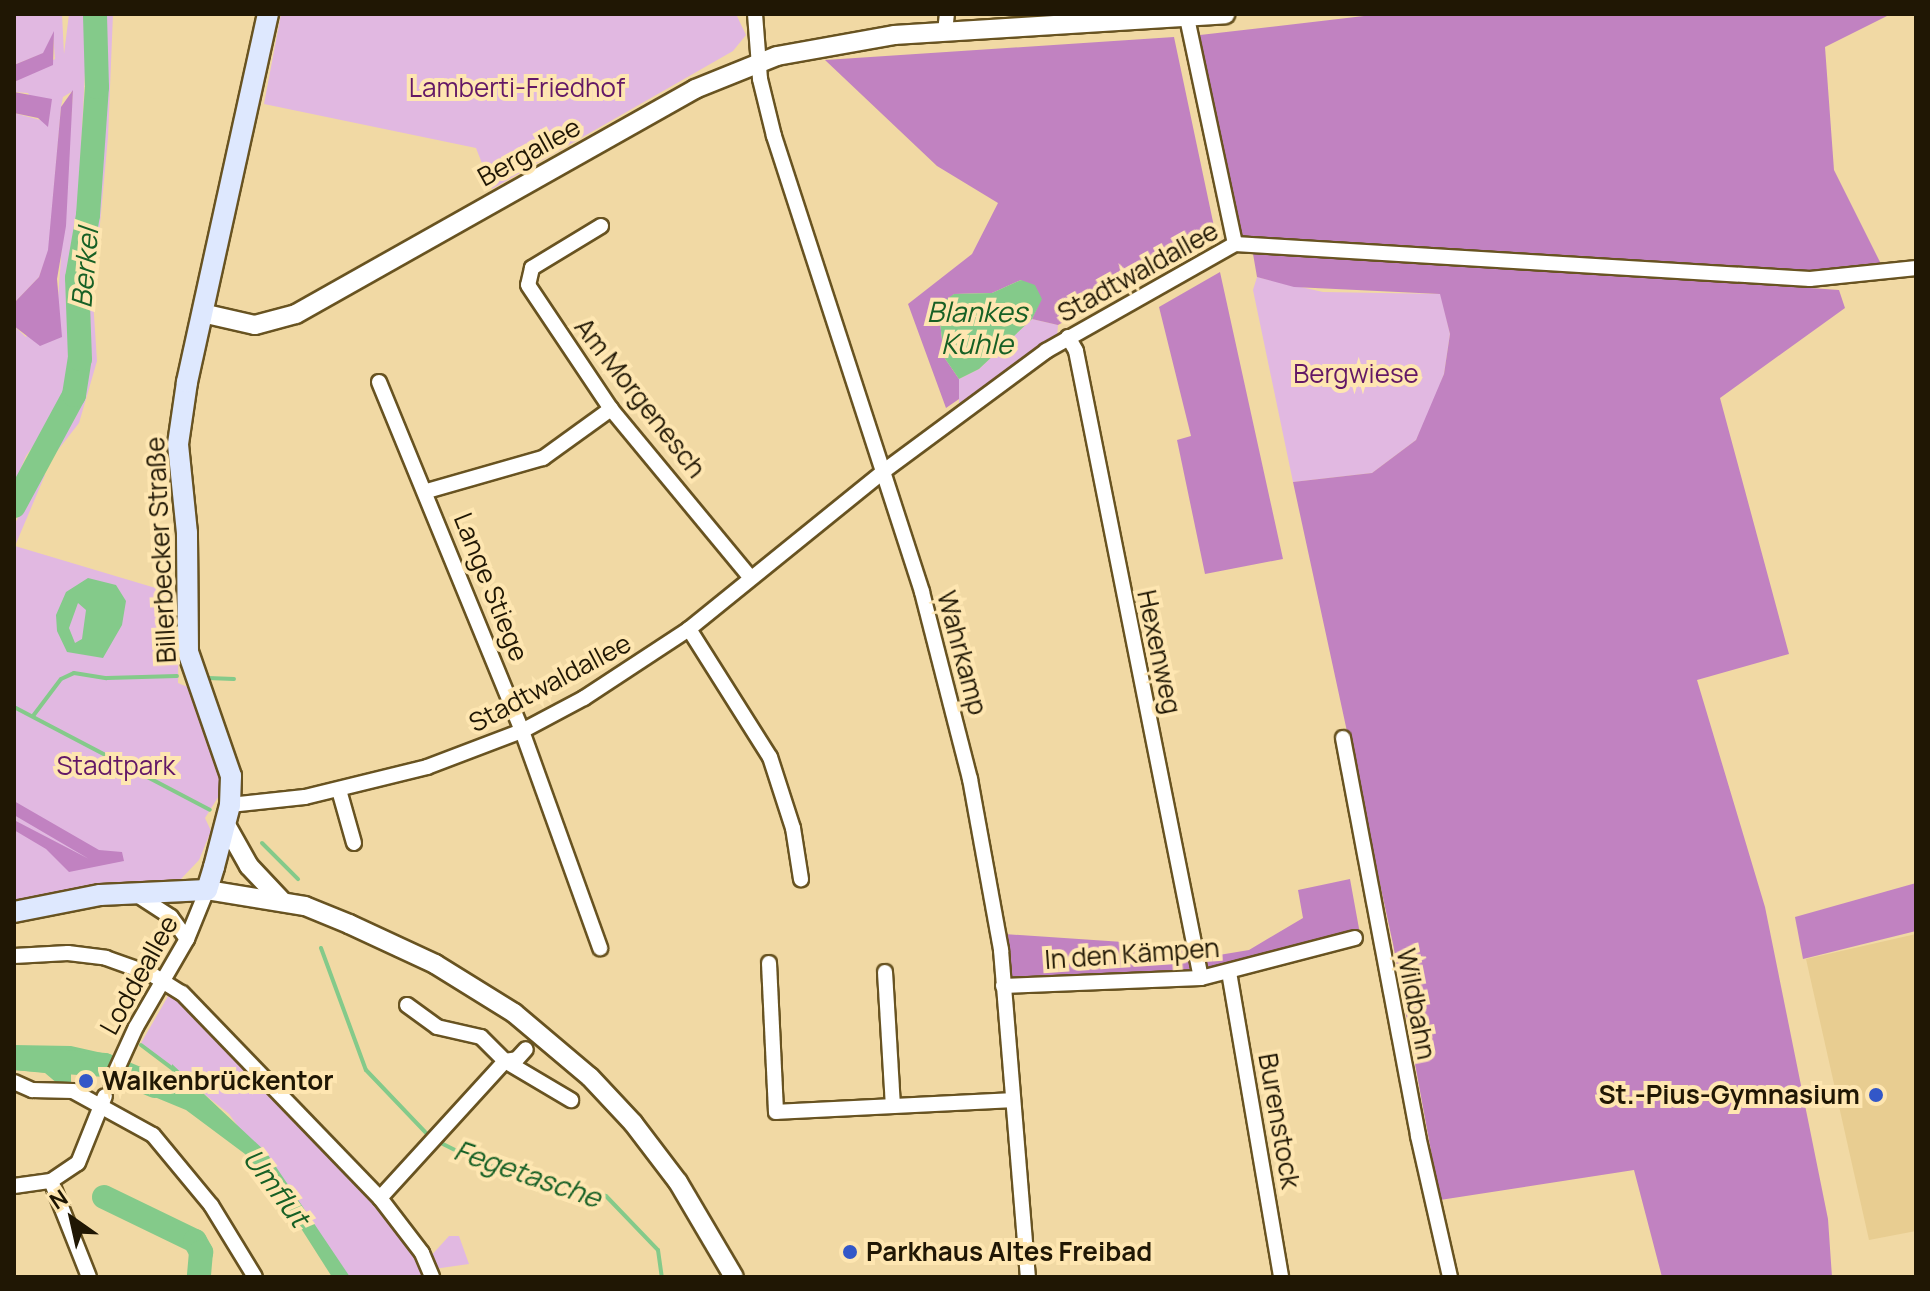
<!DOCTYPE html>
<html>
<head>
<meta charset="utf-8">
<style>
  body { margin:0 }
  #map { position:relative; width:1930px; height:1291px; overflow:hidden; background:#f1d9a4; font-family:Manrope,sans-serif }
  div>[style] { position:absolute }
  [style*='--x'] { left:calc(var(--x)*1px); top:calc(var(--y)*1px); width:calc(var(--w)*1px); rotate:calc(var(--a)*1deg) }
  .built>* { inset:0; background:#e8cd91 }
  .green>* { inset:0; background:#e1b8e1 }
  .forest>* { inset:0; background:#c182c1 }
  .water>* { inset:0; background:#84ca8a }
  .stream>* { height:4px; margin:-2px; padding:0 2px; transform-origin:2px; border-radius:2px; background:#84ca8a }
  .river>* { height:24px; margin:-12px; padding:0 12px; transform-origin:12px; border-radius:12px; background:#84ca8a }
  .roads { filter:drop-shadow(2px 0 #685321) drop-shadow(-2px 0 #685321) drop-shadow(0 2px #685321) drop-shadow(0 -2px #685321) }
  .minor>* { height:14px; margin:-7px; padding:0 7px; transform-origin:7px; border-radius:7px; background:#fff }
  .tertiary>* { height:18px; margin:-9px; padding:0 9px; transform-origin:9px; border-radius:9px; background:#fff }
  .secondary>* { height:20px; margin:-10px; padding:0 10px; transform-origin:10px; border-radius:10px; background:#dee8fe }
  .dots>* { width:22px; height:22px; translate:-50% -50%; box-sizing:border-box; border:4px solid #fee6b1; border-radius:50% }
  span { translate:-50% -50%; white-space:nowrap; text-align:center; line-height:1.15; -webkit-text-stroke:8px #fee6b1; paint-order:stroke }
  .park-label { font-size:26px; color:#631866 }
  .street-label { font-size:26px; color:#201704 }
  .poi-label { font-size:26px; color:#201704; font-weight:700 }
  .left { translate:0 -50%; text-align:left }
  .right { translate:-100% -50%; text-align:right }
  .water-label { font-size:28px; color:#176025; font-style:italic }
  .frame { position:absolute; inset:0; border:16px solid #201704; pointer-events:none }
  .north { position:absolute; left:32px; top:1179px; width:80px; height:80px; -webkit-text-stroke:6px #fee6b1; paint-order:stroke; rotate:326deg; font-size:22px; font-weight:700; line-height:32px; text-align:center; color:#201704 }
  .north::after { content:''; display:block; margin:auto; width:28px; height:36px; background:#201704; clip-path:polygon(50% 0,100% 100%,50% 72%,0 100%) }
</style>
</head>
<body>
<div id="map">
  <div class="built">
    <div style="clip-path:polygon(1916px 934px,1916px 1231px,1869px 1240px,1806px 959px)"></div>
  </div>
  <div class="green">
    <div style="clip-path:polygon(14px 14px,62px 14px,64px 54px,69px 14px,88px 14px,77px 227px,67px 282px,69px 386px,59px 411px,26px 456px,14px 485px,14px 326px,26px 337px,58px 299px,73px 91px,63px 97px,61px 107px,49px 250px,39px 277px,14px 303px,14px 113px,44px 121px,28px 93px,14px 92px,14px 82px,55px 59px,53px 34px,44px 53px,14px 65px)"></div>
    <div style="clip-path:polygon(106px 14px,113px 14px,108px 137px,93px 300px,97px 361px,79px 423px,40px 473px,45px 475px,15px 546px,179px 595px,178px 683px,190px 688px,219px 754px,222px 791px,205px 818px,211px 831px,199px 860px,181px 879px,107px 883px,14px 902px,14px 526px,45px 458px,74px 420px,85px 387px,89px 358px,85px 299px,96px 229px)"></div>
    <div style="clip-path:polygon(281px 14px,736px 14px,746px 35px,733px 51px,492px 189px,476px 148px,264px 104px)"></div>
    <div style="clip-path:polygon(1257px 277px,1323px 292px,1441px 294px,1450px 334px,1444px 374px,1431px 409px,1416px 440px,1372px 473px,1293px 482px,1253px 290px)"></div>
    <div style="clip-path:polygon(1032px 319px,1058px 325px,1057px 338px,959px 410px,959px 379px,979px 369px)"></div>
    <div style="clip-path:polygon(171px 991px,255px 1071px,406px 1237px,429px 1277px,349px 1277px,229px 1114px,141px 1043px)"></div>
    <div style="clip-path:polygon(449px 1236px,459px 1236px,469px 1264px,434px 1269px,429px 1258px)"></div>
  </div>
  <div class="forest">
    <div style="clip-path:polygon(1381px 14px,1891px 14px,1825px 47px,1834px 170px,1884px 270px,1810px 275px,1237px 236px,1200px 35px)"></div>
    <div style="clip-path:polygon(54px 31px,53px 65px,14px 82px,14px 65px,43px 53px)"></div>
    <div style="clip-path:polygon(1174px 37px,1216px 236px,1058px 325px,1032px 319px,1041px 299px,1021px 280px,992px 293px,954px 294px,939px 313px,944px 357px,959px 379px,959px 399px,946px 408px,908px 304px,972px 254px,998px 203px,937px 166px,825px 60px)"></div>
    <div style="clip-path:polygon(73px 90px,66px 226px,57px 279px,62px 337px,40px 346px,14px 326px,14px 303px,39px 277px,48px 250px,61px 107px)"></div>
    <div style="clip-path:polygon(14px 92px,52px 99px,48px 127px,38px 118px,14px 113px)"></div>
    <div style="clip-path:polygon(1252px 248px,1839px 290px,1845px 308px,1720px 398px,1789px 654px,1697px 680px,1765px 907px,1828px 1219px,1832px 1277px,1662px 1277px,1634px 1170px,1440px 1200px,1393px 944px,1293px 482px,1372px 473px,1416px 440px,1444px 374px,1450px 334px,1440px 294px,1294px 287px,1257px 277px)"></div>
    <div style="clip-path:polygon(1220px 272px,1283px 559px,1205px 574px,1177px 440px,1191px 436px,1159px 307px)"></div>
    <div style="clip-path:polygon(14px 801px,99px 850px,122px 852px,124px 861px,69px 872px,46px 849px,14px 830px,14px 820px,89px 859px,14px 815px)"></div>
    <div style="clip-path:polygon(1350px 879px,1360px 934px,1233px 968px,1006px 980px,1004px 934px,1197px 947px,1201px 958px,1249px 950px,1303px 918px,1298px 890px)"></div>
    <div style="clip-path:polygon(1916px 883px,1916px 931px,1803px 959px,1795px 917px)"></div>
  </div>
  <div class="water">
    <div style="clip-path:polygon(1021px 280px,1035px 285px,1042px 299px,1032px 319px,979px 369px,959px 379px,944px 357px,939px 313px,944px 301px,954px 294px,992px 293px)"></div>
    <div style="clip-path:polygon(evenodd,88px 578px,116px 585px,126px 601px,122px 625px,103px 658px,67px 652px,57px 631px,56px 615px,66px 592px,88px 578px,78px 603px,86px 610px,82px 639px,75px 643px,69px 628px,78px 603px)"></div>
    <div style="clip-path:polygon(14px 1045px,71px 1046px,111px 1055px,102px 1075px,77px 1069px,71px 1072px,71px 1083px,58px 1084px,45px 1073px,14px 1070px)"></div>
    <div style="clip-path:polygon(172px 1064px,266px 1152px,350px 1277px,332px 1277px,274px 1186px,245px 1154px,186px 1110px,123px 1084px,131px 1065px,171px 1089px)"></div>
  </div>
  <div class="stream">
    <div style="--x:208;--y:678;--w:26;--a:2"></div>
    <div style="--x:14;--y:707;--w:221;--a:27.7"></div>
    <div style="--x:33;--y:716;--w:46;--a:-52.9"></div>
    <div style="--x:61;--y:679;--w:14;--a:-25"></div>
    <div style="--x:74;--y:673;--w:33;--a:9"></div>
    <div style="--x:107;--y:678;--w:70;--a:-1.6"></div>
    <div style="--x:262;--y:843;--w:51;--a:45"></div>
    <div style="--x:321;--y:948;--w:130;--a:69.8"></div>
    <div style="--x:366;--y:1070;--w:91;--a:46.3"></div>
    <div style="--x:141;--y:1045;--w:39;--a:37"></div>
    <div style="--x:437;--y:1141;--w:49;--a:26.6"></div>
    <div style="--x:481;--y:1163;--w:129;--a:14.8"></div>
    <div style="--x:606;--y:1196;--w:75;--a:46.1"></div>
    <div style="--x:658;--y:1250;--w:27;--a:82"></div>
  </div>
  <div class="river">
    <div style="--x:14;--y:506;--w:126;--a:-61.6"></div>
    <div style="--x:74;--y:395;--w:36;--a:-81"></div>
    <div style="--x:80;--y:359;--w:81;--a:-92.1"></div>
    <div style="--x:77;--y:278;--w:64;--a:-80.1"></div>
    <div style="--x:88;--y:215;--w:128;--a:-86"></div>
    <div style="--x:97;--y:87;--w:73;--a:-91.6"></div>
    <div style="--x:14;--y:1058;--w:91;--a:4.4"></div>
    <div style="--x:105;--y:1065;--w:54;--a:22.8"></div>
    <div style="--x:104;--y:1197;--w:101;--a:25.8"></div>
    <div style="--x:195;--y:1241;--w:13;--a:61"></div>
    <div style="--x:201;--y:1252;--w:25;--a:95"></div>
  </div>
  <div class="roads">
    <div class="minor">
      <div style="--x:755;--y:14;--w:65;--a:85.6"></div>
      <div style="--x:760;--y:79;--w:59;--a:76.2"></div>
      <div style="--x:774;--y:136;--w:479;--a:72"></div>
      <div style="--x:922;--y:592;--w:193;--a:75.6"></div>
      <div style="--x:970;--y:779;--w:174;--a:79.7"></div>
      <div style="--x:1001;--y:950;--w:328;--a:85.3"></div>
      <div style="--x:1187;--y:18;--w:231;--a:78"></div>
      <div style="--x:945;--y:32;--w:18;--a:-84"></div>
      <div style="--x:601;--y:226;--w:81;--a:148.7"></div>
      <div style="--x:532;--y:268;--w:17;--a:103"></div>
      <div style="--x:528;--y:285;--w:149;--a:56.2"></div>
      <div style="--x:611;--y:409;--w:219;--a:50.4"></div>
      <div style="--x:1068;--y:337;--w:16;--a:60"></div>
      <div style="--x:1076;--y:351;--w:639;--a:78.73"></div>
      <div style="--x:379;--y:382;--w:377;--a:67.7"></div>
      <div style="--x:522;--y:731;--w:231;--a:70.2"></div>
      <div style="--x:427;--y:491;--w:121;--a:-15.9"></div>
      <div style="--x:543;--y:458;--w:84;--a:-35.8"></div>
      <div style="--x:689;--y:629;--w:151;--a:57.7"></div>
      <div style="--x:770;--y:757;--w:75;--a:72.1"></div>
      <div style="--x:793;--y:828;--w:52;--a:81.1"></div>
      <div style="--x:1343;--y:738;--w:405;--a:79.3"></div>
      <div style="--x:1418;--y:1136;--w:145;--a:77.2"></div>
      <div style="--x:339;--y:790;--w:55;--a:74.2"></div>
      <div style="--x:230;--y:805;--w:75;--a:-6.1"></div>
      <div style="--x:305;--y:797;--w:126;--a:-13.8"></div>
      <div style="--x:427;--y:767;--w:102;--a:-20.8"></div>
      <div style="--x:522;--y:731;--w:70;--a:-28"></div>
      <div style="--x:584;--y:698;--w:126;--a:-33.3"></div>
      <div style="--x:689;--y:629;--w:251;--a:-39"></div>
      <div style="--x:884;--y:471;--w:202;--a:-36.5"></div>
      <div style="--x:1046;--y:351;--w:217;--a:-29.5"></div>
      <div style="--x:1235;--y:244;--w:576;--a:3.48"></div>
      <div style="--x:1810;--y:279;--w:107;--a:-5.9"></div>
      <div style="--x:134;--y:893;--w:44;--a:33"></div>
      <div style="--x:171;--y:917;--w:27;--a:54"></div>
      <div style="--x:14;--y:956;--w:54;--a:-3.2"></div>
      <div style="--x:68;--y:953;--w:38;--a:7"></div>
      <div style="--x:106;--y:958;--w:48;--a:19.6"></div>
      <div style="--x:151;--y:974;--w:36;--a:32"></div>
      <div style="--x:182;--y:993;--w:285;--a:46"></div>
      <div style="--x:380;--y:1198;--w:69;--a:52.6"></div>
      <div style="--x:422;--y:1253;--w:26;--a:67"></div>
      <div style="--x:769;--y:963;--w:149;--a:87.3"></div>
      <div style="--x:776;--y:1112;--w:237;--a:-2.9"></div>
      <div style="--x:885;--y:972;--w:134;--a:86.6"></div>
      <div style="--x:1229;--y:972;--w:309;--a:80.3"></div>
      <div style="--x:1003;--y:986;--w:198;--a:-2.3"></div>
      <div style="--x:1201;--y:978;--w:159;--a:-14.6"></div>
      <div style="--x:407;--y:1005;--w:37;--a:36"></div>
      <div style="--x:437;--y:1027;--w:45;--a:12.8"></div>
      <div style="--x:481;--y:1037;--w:34;--a:45"></div>
      <div style="--x:505;--y:1061;--w:77;--a:30.6"></div>
      <div style="--x:14;--y:1082;--w:20;--a:24"></div>
      <div style="--x:32;--y:1090;--w:41;--a:1.4"></div>
      <div style="--x:73;--y:1091;--w:91;--a:28.8"></div>
      <div style="--x:153;--y:1135;--w:91;--a:50.4"></div>
      <div style="--x:211;--y:1205;--w:84;--a:58.6"></div>
      <div style="--x:111;--y:1082;--w:60;--a:-65.6"></div>
      <div style="--x:136;--y:1027;--w:102;--a:-59.9"></div>
      <div style="--x:187;--y:939;--w:53;--a:-67.8"></div>
      <div style="--x:51;--y:1181;--w:103;--a:68.4"></div>
      <div style="--x:14;--y:1186;--w:37;--a:-8"></div>
      <div style="--x:51;--y:1181;--w:32;--a:-34"></div>
      <div style="--x:78;--y:1163;--w:72;--a:-68.1"></div>
      <div style="--x:380;--y:1198;--w:185;--a:-47.6"></div>
      <div style="--x:505;--y:1061;--w:12;--a:-9"></div>
      <div style="--x:517;--y:1059;--w:13;--a:-48"></div>
    </div>
    <div class="tertiary">
      <div style="--x:202;--y:313;--w:54;--a:12.8"></div>
      <div style="--x:255;--y:325;--w:42;--a:-15"></div>
      <div style="--x:296;--y:314;--w:458;--a:-29.4"></div>
      <div style="--x:695;--y:89;--w:88;--a:-21.9"></div>
      <div style="--x:777;--y:56;--w:120;--a:-10.1"></div>
      <div style="--x:895;--y:35;--w:331;--a:-3.6"></div>
      <div style="--x:226;--y:825;--w:47;--a:60.7"></div>
      <div style="--x:249;--y:866;--w:48;--a:46.7"></div>
      <div style="--x:207;--y:890;--w:99;--a:9.3"></div>
      <div style="--x:305;--y:906;--w:48;--a:22.2"></div>
      <div style="--x:349;--y:924;--w:95;--a:24.9"></div>
      <div style="--x:435;--y:964;--w:93;--a:31.8"></div>
      <div style="--x:514;--y:1013;--w:99;--a:40.1"></div>
      <div style="--x:590;--y:1077;--w:63;--a:46.9"></div>
      <div style="--x:633;--y:1123;--w:74;--a:52.7"></div>
      <div style="--x:678;--y:1182;--w:110;--a:59.5"></div>
    </div>
    <div class="secondary">
      <div style="--x:14;--y:912;--w:88;--a:-11.2"></div>
      <div style="--x:100;--y:895;--w:107;--a:-2.7"></div>
      <div style="--x:207;--y:890;--w:24;--a:-73"></div>
      <div style="--x:214;--y:867;--w:64;--a:-75.5"></div>
      <div style="--x:230;--y:805;--w:29;--a:-88"></div>
      <div style="--x:231;--y:776;--w:131;--a:-109.1"></div>
      <div style="--x:188;--y:652;--w:119;--a:-90.5"></div>
      <div style="--x:187;--y:533;--w:89;--a:-95.8"></div>
      <div style="--x:178;--y:444;--w:63;--a:-81.7"></div>
      <div style="--x:187;--y:382;--w:377;--a:-77.6"></div>
    </div>
  </div>
  <div class="dots">
    <div style="left:86px;top:1081px;background:#3357c8"></div>
    <div style="left:1876px;top:1095px;background:#3357c8"></div>
    <div style="left:850px;top:1252px;background:#3357c8"></div>
  </div>
  <div class="park-label">
    <span style="left:517px;top:88px">Lamberti-Friedhof</span>
    <span style="left:1356px;top:374px">Bergwiese</span>
    <span style="left:116px;top:766px">Stadtpark</span>
  </div>
  <div class="street-label">
    <span style="left:529px;top:152px;rotate:-29deg">Bergallee</span>
    <span style="left:1138px;top:272px;rotate:-29deg">Stadtwaldallee</span>
    <span style="left:640px;top:398px;rotate:52deg">Am Morgenesch</span>
    <span style="left:161px;top:550px;rotate:-93deg">Billerbecker Straße</span>
    <span style="left:491px;top:587px;rotate:68deg">Lange Stiege</span>
    <span style="left:1159px;top:652px;rotate:78deg">Hexenweg</span>
    <span style="left:962px;top:653px;rotate:75deg">Wahrkamp</span>
    <span style="left:550px;top:683px;rotate:-28deg">Stadtwaldallee</span>
    <span style="left:1132px;top:954px;rotate:-4deg">In den Kämpen</span>
    <span style="left:139px;top:975px;rotate:-61deg">Loddeallee</span>
    <span style="left:1416px;top:1004px;rotate:79deg">Wildbahn</span>
    <span style="left:1279px;top:1121px;rotate:80deg">Burenstock</span>
  </div>
  <div class="poi-label">
    <span class="left" style="left:102px;top:1081px">Walkenbrückentor</span>
    <span class="right" style="left:1860px;top:1095px">St.-Pius-Gymnasium</span>
    <span class="left" style="left:866px;top:1252px">Parkhaus Altes Freibad</span>
  </div>
  <div class="water-label">
    <span style="left:84px;top:268px;rotate:-85deg">Berkel</span>
    <span style="left:977px;top:327px">Blankes<br>Kuhle</span>
    <span style="left:528px;top:1173px;rotate:19deg">Fegetasche</span>
    <span style="left:277px;top:1187px;rotate:53deg">Umflut</span>
  </div>
  <div class="frame"></div>
  <div class="north">N</div>
</div>
</body>
</html>
